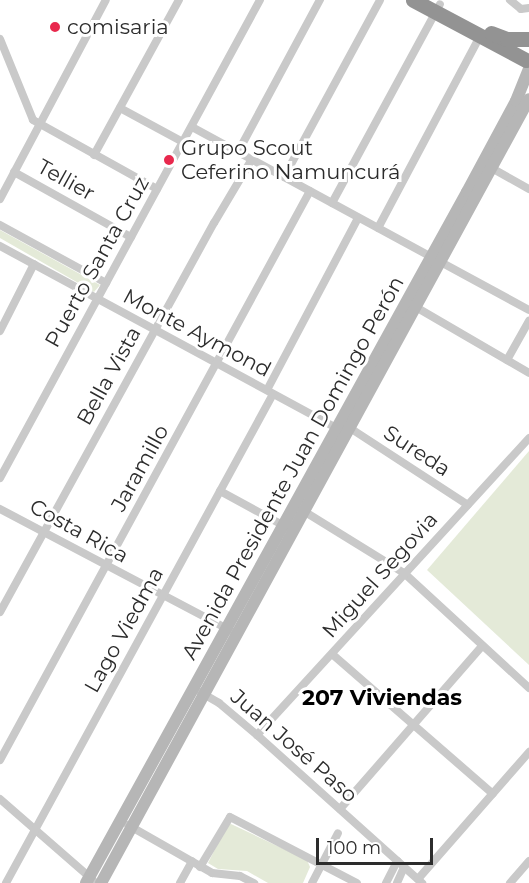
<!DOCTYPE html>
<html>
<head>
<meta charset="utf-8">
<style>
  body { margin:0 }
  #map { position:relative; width:529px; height:883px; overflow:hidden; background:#fff; font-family:Montserrat,sans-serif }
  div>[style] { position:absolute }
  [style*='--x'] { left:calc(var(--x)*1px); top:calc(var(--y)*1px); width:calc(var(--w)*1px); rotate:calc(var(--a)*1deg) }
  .green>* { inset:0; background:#e4ead8 }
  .street>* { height:8px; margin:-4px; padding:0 4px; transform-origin:4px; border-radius:4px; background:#c9c9c9 }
  .secondary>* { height:12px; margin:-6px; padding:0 6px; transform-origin:6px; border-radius:6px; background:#b6b6b6 }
  .highway>* { height:15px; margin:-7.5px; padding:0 7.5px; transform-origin:7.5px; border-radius:7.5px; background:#939393 }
  .dots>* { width:16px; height:16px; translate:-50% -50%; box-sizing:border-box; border:3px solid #fff; border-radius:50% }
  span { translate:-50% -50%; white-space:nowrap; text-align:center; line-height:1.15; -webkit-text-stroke:6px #fff; paint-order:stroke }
  .poi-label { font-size:21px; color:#2c2c2c }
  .left { translate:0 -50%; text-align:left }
  .street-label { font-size:21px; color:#2c2c2c }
  .neighbourhood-label { font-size:22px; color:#000; font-weight:700 }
  .scale { position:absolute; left:316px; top:838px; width:117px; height:27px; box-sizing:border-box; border:3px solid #2c2c2c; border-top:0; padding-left:8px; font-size:18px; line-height:21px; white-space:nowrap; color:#2c2c2c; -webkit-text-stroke:4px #fff; paint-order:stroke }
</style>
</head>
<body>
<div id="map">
  <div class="green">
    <div style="clip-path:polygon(0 230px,100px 285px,94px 292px,0 238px)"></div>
    <div style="clip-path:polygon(529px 451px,529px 665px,427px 570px)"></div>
    <div style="clip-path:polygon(231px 824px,307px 860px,310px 867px,303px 883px,268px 883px,247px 871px,218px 869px,208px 863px,227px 825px)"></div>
  </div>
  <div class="street">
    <div style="--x:510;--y:0;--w:14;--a:39"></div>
    <div style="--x:521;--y:9;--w:8;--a:-7"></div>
    <div style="--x:0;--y:39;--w:87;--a:67.8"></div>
    <div style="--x:33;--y:120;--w:142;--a:29.1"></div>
    <div style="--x:120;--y:108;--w:72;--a:28.4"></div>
    <div style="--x:192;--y:127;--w:383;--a:28.5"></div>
    <div style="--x:238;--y:152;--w:173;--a:-61.7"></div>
    <div style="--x:94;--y:155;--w:177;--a:-61.3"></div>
    <div style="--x:488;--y:166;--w:47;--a:29.3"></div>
    <div style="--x:14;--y:172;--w:134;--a:29.1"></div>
    <div style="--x:284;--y:177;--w:201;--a:-61.5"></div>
    <div style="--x:0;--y:199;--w:225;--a:-62"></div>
    <div style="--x:332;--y:203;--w:226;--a:-61.5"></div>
    <div style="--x:0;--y:225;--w:121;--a:28.7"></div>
    <div style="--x:378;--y:228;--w:217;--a:-62"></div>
    <div style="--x:0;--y:246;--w:383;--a:28.4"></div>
    <div style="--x:337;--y:428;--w:16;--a:7"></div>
    <div style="--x:353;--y:430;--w:137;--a:33.1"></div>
    <div style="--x:414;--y:306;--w:133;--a:30.2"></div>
    <div style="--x:0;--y:331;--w:75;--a:-63.1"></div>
    <div style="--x:507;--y:360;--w:45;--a:-60.6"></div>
    <div style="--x:267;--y:390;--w:195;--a:-62.1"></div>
    <div style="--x:0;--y:478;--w:544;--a:-61.46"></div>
    <div style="--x:220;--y:491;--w:77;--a:28.6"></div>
    <div style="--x:0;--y:509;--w:261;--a:27.8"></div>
    <div style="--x:302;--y:510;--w:120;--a:31.7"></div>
    <div style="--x:404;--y:573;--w:170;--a:42.6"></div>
    <div style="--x:0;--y:612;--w:444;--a:-61.2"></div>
    <div style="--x:214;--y:223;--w:74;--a:-59.3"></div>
    <div style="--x:332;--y:654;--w:213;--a:41"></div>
    <div style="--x:200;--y:692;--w:22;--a:30"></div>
    <div style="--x:219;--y:703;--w:50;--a:40.1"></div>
    <div style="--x:257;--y:735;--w:222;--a:41.9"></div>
    <div style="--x:257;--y:735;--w:403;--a:-47.5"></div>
    <div style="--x:0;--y:760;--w:648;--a:-61.42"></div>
    <div style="--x:0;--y:799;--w:123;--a:41.1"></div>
    <div style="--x:340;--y:809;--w:216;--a:-48.9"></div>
    <div style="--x:128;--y:825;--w:97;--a:29.7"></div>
    <div style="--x:212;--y:873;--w:28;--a:6"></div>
    <div style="--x:240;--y:876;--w:16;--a:27"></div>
    <div style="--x:200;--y:867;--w:58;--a:-59"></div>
    <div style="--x:230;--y:817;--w:143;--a:27.5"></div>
    <div style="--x:418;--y:879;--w:169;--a:-48.8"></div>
    <div style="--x:6;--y:883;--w:557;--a:-61.36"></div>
    <div style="--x:180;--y:883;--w:25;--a:-61"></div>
    <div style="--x:312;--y:883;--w:56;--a:-62.5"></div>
    <div style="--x:386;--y:883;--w:25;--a:-63"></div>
    <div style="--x:397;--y:883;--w:17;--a:-66"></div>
    <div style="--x:510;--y:883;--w:29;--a:-49"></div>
  </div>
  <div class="secondary">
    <div style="--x:86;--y:883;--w:789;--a:-61.13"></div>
    <div style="--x:467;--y:192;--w:103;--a:-61.7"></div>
    <div style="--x:516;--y:101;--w:35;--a:-68"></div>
    <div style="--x:101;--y:883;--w:893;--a:-61.37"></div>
  </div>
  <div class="highway">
    <div style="--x:413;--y:0;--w:128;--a:28"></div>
    <div style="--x:491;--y:33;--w:17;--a:21"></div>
    <div style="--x:507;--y:39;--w:22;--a:0"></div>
  </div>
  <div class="dots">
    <div style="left:55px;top:27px;background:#e8284d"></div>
    <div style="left:169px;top:160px;background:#e8284d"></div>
  </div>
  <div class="poi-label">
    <span class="left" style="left:67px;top:27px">comisaria</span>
    <span class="left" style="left:181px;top:160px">Grupo Scout<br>Ceferino Namuncurá</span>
  </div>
  <div class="street-label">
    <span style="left:66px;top:180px;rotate:29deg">Tellier</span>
    <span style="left:97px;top:262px;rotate:-61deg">Puerto Santa Cruz</span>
    <span style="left:197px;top:333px;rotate:28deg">Monte Aymond</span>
    <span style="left:109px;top:376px;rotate:-61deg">Bella Vista</span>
    <span style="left:417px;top:451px;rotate:33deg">Sureda</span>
    <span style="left:140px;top:468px;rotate:-61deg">Jaramillo</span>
    <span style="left:293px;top:468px;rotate:-61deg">Avenida Presidente Juan Domingo Perón</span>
    <span style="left:79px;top:531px;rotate:29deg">Costa Rica</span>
    <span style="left:380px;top:575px;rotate:-48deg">Miguel Segovia</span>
    <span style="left:124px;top:630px;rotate:-61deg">Lago Viedma</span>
    <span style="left:294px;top:746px;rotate:41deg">Juan José Paso</span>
  </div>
  <div class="neighbourhood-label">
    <span style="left:382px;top:698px">207 Viviendas</span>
  </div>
  <div class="scale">100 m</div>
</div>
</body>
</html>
